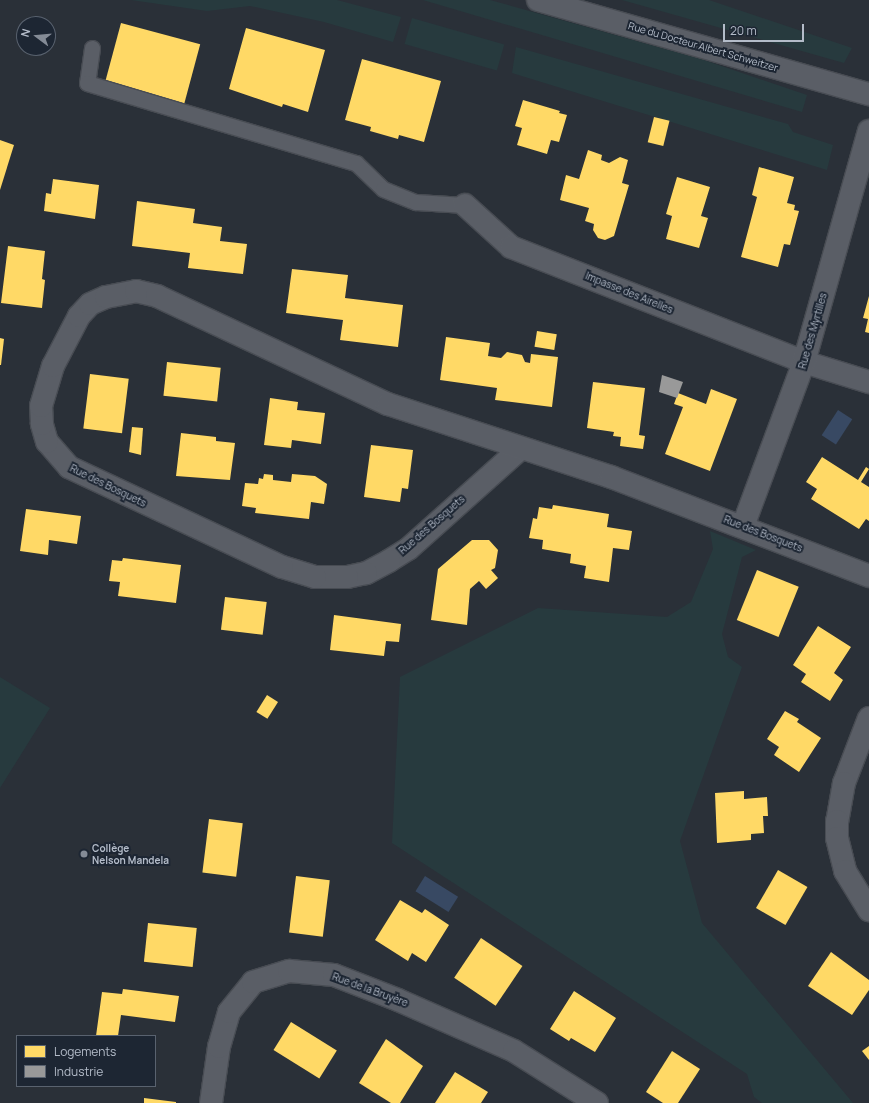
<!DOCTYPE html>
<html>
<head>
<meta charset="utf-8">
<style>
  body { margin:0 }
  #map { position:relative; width:869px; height:1103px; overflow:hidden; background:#2a3038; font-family:Manrope,sans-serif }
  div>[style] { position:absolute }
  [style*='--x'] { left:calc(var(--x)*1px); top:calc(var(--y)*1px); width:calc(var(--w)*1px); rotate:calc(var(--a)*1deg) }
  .green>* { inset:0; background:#273a3e; transform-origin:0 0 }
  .water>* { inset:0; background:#384963; transform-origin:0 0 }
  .homes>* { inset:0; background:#ffd966; transform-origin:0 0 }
  .industry>* { inset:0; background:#999 }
  .roads { filter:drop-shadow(1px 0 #484c53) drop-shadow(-1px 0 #484c53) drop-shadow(0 1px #484c53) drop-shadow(0 -1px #484c53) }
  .service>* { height:15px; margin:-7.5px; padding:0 7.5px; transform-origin:7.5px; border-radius:7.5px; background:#5a5e66 }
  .minor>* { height:22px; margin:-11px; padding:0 11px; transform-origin:11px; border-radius:11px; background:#5a5e66 }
  .dots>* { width:11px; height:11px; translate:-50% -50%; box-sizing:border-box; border:2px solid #1d2633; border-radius:50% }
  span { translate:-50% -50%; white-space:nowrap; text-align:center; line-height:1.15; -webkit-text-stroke:4px #1d2633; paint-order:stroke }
  .street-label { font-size:10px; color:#b4bcc9 }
  .poi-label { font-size:10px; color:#b4bcc9; font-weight:700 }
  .left { translate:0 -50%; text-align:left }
  .legend { position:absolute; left:16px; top:1035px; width:140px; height:52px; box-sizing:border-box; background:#1d2633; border:1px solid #59626f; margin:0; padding:5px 7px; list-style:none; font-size:12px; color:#b4bcc9 }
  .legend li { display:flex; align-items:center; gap:8px; height:20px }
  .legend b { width:20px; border:1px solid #59626f }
  .north { position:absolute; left:16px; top:16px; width:40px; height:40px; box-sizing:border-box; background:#1d2633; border:1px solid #59626f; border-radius:50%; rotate:286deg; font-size:11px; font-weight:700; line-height:16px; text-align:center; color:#b4bcc9 }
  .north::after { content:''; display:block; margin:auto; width:14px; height:18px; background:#848b96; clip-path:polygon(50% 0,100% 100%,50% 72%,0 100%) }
  .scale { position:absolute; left:723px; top:24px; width:81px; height:18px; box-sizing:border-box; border:2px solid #b4bcc9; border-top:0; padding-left:5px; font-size:12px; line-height:14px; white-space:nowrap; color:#b4bcc9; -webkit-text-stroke:3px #1d2633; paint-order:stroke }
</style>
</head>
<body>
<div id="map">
  <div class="green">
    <div style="clip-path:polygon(131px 0,337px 0,401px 17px,393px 42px,324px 22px,250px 6px,207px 11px)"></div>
    <div style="clip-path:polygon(423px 0,490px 0,701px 59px,807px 95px,802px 112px)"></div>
    <div style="clip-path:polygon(622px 0,709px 0,852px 48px,844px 63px)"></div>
    <div style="left:412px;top:18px;width:96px;height:27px;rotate:16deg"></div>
    <div style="clip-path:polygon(516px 47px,788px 124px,793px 132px,833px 145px,827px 170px,512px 73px)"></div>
    <div style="clip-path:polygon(710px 531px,756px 550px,742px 557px,722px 634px,728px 657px,742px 667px,680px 841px,702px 923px,853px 1103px,762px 1103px,754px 1097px,747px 1074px,392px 843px,400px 677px,538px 608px,667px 617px,691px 602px,713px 549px)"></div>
    <div style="clip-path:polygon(0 677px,50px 708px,0 788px)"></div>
  </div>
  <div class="water">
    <div style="left:838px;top:410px;width:17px;height:30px;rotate:33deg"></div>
    <div style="left:425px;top:876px;width:39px;height:18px;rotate:32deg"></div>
  </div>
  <div class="homes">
    <div style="left:121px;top:23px;width:82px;height:63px;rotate:15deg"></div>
    <div style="clip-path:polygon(246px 28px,325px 50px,308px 112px,283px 104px,282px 107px,229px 89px)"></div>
    <div style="clip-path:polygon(362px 59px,441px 81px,424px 142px,399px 135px,398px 139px,370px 131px,371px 127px,345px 120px)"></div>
    <div style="clip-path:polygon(523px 100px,560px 111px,559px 113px,567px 115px,559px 142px,551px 140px,547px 154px,517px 145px,522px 128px,515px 126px)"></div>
    <div style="left:654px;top:117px;width:16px;height:26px;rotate:14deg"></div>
    <div style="clip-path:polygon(0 140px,14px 145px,0 190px)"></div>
    <div style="clip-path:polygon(588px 150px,602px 155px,601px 160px,609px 163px,620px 157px,628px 160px,622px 183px,629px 185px,614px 236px,605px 240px,598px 238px,593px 230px,594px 224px,585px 221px,589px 208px,560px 200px,566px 175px,579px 179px)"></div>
    <div style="clip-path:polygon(759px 167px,794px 177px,787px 203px,795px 205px,794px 210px,799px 211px,790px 245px,784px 244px,778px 267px,741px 257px,757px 197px,752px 195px)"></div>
    <div style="clip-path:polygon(677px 177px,710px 187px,701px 216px,708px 218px,699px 248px,666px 239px,672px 216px,666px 214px)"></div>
    <div style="clip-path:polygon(53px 179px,99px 185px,95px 219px,44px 211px,46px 193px,51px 194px)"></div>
    <div style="clip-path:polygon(137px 201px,195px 209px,193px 223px,222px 227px,220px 241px,247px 244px,243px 274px,188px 268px,190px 253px,132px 246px)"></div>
    <div style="clip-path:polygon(8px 246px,45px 251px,42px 279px,45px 280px,42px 308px,1px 303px)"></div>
    <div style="clip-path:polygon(292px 269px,348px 275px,345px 298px,403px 305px,398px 347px,340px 340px,343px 320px,286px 313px)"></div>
    <div style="clip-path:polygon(869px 296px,869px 333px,865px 332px,868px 319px,863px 318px)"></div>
    <div style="left:537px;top:331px;width:20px;height:16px;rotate:9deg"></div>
    <div style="clip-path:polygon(446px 337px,490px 343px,488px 356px,501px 358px,507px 352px,522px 355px,525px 362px,530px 363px,531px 354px,558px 357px,552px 407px,495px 400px,497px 388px,440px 380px)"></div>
    <div style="clip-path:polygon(0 338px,4px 339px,1px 365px,0 365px)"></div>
    <div style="left:167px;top:362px;width:54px;height:34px;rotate:6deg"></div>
    <div style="left:90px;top:374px;width:39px;height:55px;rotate:7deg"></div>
    <div style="clip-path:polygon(593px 382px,645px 388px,639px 435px,645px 436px,643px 449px,620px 446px,621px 437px,613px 436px,614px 432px,587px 428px)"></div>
    <div style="clip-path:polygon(711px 389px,737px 399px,710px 471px,665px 454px,683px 407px,674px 404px,678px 393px,706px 404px)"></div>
    <div style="clip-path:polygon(270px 398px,298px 402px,297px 410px,325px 413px,321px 444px,292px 440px,291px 448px,264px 445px)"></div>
    <div style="clip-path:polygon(132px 427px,143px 428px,141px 455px,129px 452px)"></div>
    <div style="clip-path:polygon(181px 433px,216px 437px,216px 441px,235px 443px,230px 480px,176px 476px)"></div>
    <div style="clip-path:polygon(371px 445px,413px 450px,408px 489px,402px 488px,400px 502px,364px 497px)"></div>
    <div style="clip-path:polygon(822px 457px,858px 480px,866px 467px,869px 469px,861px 482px,869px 487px,869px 521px,866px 519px,859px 529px,811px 499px,817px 489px,806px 482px)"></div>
    <div style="clip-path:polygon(264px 474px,273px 475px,273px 480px,291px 482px,292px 474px,315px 476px,327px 484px,324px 504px,311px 502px,309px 519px,255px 513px,256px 508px,242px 506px,245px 483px,258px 484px,259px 478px,263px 479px)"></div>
    <div style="clip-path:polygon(553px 505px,609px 514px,607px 527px,632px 531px,629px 550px,613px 548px,609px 582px,584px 578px,586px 566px,570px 563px,571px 554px,542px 549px,543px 540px,529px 538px,533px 518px,537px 519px,539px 507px,552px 509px)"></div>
    <div style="clip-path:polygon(26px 509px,81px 516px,77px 544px,49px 540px,48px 555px,20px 551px)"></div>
    <div style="clip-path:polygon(472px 540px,489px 540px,498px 550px,495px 568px,491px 570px,498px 578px,486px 589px,479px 581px,470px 589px,467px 625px,431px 620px,438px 569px)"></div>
    <div style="clip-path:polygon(123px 558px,181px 565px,176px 603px,118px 596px,120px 582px,109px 581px,112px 560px,122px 561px)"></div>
    <div style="left:757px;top:570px;width:45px;height:54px;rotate:22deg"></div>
    <div style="left:225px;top:597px;width:42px;height:33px;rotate:7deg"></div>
    <div style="clip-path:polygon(334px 615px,401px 624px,399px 642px,386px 641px,384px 656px,330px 650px)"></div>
    <div style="clip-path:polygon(818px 626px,851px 647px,834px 673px,843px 680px,830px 701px,801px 682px,806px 674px,793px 665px)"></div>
    <div style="left:267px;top:695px;width:13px;height:20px;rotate:32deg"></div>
    <div style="clip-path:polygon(785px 711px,799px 719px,797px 722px,821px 738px,799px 772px,774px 755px,779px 747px,767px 739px)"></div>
    <div style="clip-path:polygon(744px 791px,744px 799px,767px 797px,768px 816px,763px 816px,764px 833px,751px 834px,751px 840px,717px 843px,715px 793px)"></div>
    <div style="left:209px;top:819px;width:34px;height:54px;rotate:7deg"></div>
    <div style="left:778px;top:870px;width:34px;height:44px;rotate:30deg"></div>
    <div style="left:296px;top:876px;width:34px;height:57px;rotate:7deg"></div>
    <div style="clip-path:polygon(400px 900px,422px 913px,425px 909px,449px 925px,426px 962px,412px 953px,408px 961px,375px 940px)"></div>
    <div style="left:148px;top:923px;width:49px;height:39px;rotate:6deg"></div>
    <div style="left:481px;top:938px;width:50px;height:48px;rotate:34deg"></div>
    <div style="clip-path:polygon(831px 952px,869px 980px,869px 990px,852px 1015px,808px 986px)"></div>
    <div style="clip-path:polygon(123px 989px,179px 996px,175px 1022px,121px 1015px,118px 1036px,96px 1036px,102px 992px,122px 994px)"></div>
    <div style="clip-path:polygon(574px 991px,616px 1018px,595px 1052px,571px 1038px,569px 1041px,550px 1029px)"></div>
    <div style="left:291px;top:1022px;width:54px;height:33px;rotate:32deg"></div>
    <div style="clip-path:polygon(386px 1039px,423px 1066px,400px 1103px,391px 1103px,359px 1083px)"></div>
    <div style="clip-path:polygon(869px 1046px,869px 1060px,862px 1051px)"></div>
    <div style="clip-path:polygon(672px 1051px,700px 1069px,678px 1103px,663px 1103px,646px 1092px)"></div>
    <div style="clip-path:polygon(455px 1072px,488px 1092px,481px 1103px,435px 1103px)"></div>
    <div style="clip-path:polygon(144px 1098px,176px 1102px,176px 1103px,144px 1103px)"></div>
  </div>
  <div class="industry">
    <div style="clip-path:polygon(662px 375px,683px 382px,677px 398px,659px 392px)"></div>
  </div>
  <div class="roads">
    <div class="service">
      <div style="--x:92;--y:48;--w:35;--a:98"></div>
      <div style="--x:87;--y:83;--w:281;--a:16.6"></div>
      <div style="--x:356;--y:163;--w:37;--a:44"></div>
      <div style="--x:383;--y:189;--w:35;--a:22"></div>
      <div style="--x:416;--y:202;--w:49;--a:3.5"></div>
    </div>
    <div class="minor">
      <div style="--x:538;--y:0;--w:344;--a:15.9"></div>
      <div style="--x:465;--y:205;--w:62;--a:42.4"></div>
      <div style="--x:511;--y:247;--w:315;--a:21.4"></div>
      <div style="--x:804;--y:362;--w:68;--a:17.1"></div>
      <div style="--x:520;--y:449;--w:150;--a:138.2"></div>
      <div style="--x:408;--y:549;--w:22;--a:148"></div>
      <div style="--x:389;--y:561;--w:26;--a:152"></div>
      <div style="--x:366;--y:573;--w:19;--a:168"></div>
      <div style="--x:347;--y:577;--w:32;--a:180"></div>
      <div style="--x:315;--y:577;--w:34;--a:-163"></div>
      <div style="--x:282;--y:567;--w:235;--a:-154.9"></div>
      <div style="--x:69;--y:467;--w:33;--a:-131"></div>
      <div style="--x:47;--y:442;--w:19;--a:-106"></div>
      <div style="--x:42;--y:424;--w:18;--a:-93"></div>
      <div style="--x:41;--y:406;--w:42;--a:-73.3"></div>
      <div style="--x:53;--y:366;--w:56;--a:-62.5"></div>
      <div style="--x:79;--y:316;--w:16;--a:-47"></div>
      <div style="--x:90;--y:304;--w:17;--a:-24"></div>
      <div style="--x:106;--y:297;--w:31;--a:-11"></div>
      <div style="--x:136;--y:291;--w:22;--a:13"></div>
      <div style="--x:157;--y:296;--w:255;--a:25.1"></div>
      <div style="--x:388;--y:404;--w:235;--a:18.1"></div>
      <div style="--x:611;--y:477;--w:276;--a:21"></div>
      <div style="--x:743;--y:526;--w:175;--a:-69.6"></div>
      <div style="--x:804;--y:362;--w:240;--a:-74.3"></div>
      <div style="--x:869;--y:718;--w:70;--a:111"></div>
      <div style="--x:844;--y:783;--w:39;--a:100"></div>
      <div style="--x:837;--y:821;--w:17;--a:90"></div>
      <div style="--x:837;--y:838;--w:34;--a:76"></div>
      <div style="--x:845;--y:871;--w:46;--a:58.4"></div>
      <div style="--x:211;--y:1103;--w:57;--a:-81.9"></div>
      <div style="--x:219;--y:1047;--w:36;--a:-74"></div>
      <div style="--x:229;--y:1012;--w:38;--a:-51"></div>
      <div style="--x:253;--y:982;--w:38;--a:-17"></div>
      <div style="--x:289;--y:971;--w:45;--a:5.1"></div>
      <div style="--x:334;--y:975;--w:69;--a:21.3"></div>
      <div style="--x:398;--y:1000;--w:127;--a:23.7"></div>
      <div style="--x:514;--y:1051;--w:98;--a:32.1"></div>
    </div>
  </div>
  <div class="dots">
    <div style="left:84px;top:854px;background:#848b96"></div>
  </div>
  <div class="street-label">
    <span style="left:703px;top:47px;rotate:16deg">Rue du Docteur Albert Schweitzer</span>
    <span style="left:629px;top:293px;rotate:22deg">Impasse des Airelles</span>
    <span style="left:813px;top:331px;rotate:-74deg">Rue des Myrtilles</span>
    <span style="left:108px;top:486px;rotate:26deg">Rue des Bosquets</span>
    <span style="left:432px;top:525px;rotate:-41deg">Rue des Bosquets</span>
    <span style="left:763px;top:534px;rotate:21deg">Rue des Bosquets</span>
    <span style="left:370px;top:990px;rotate:20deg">Rue de la Bruyère</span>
  </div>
  <div class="poi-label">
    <span class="left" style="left:92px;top:854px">Collège<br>Nelson Mandela</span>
  </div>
  <ul class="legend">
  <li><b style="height:11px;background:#ffd966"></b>Logements</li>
  <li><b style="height:11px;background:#999"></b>Industrie</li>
  </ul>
  <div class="north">N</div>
  <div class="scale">20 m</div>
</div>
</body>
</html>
